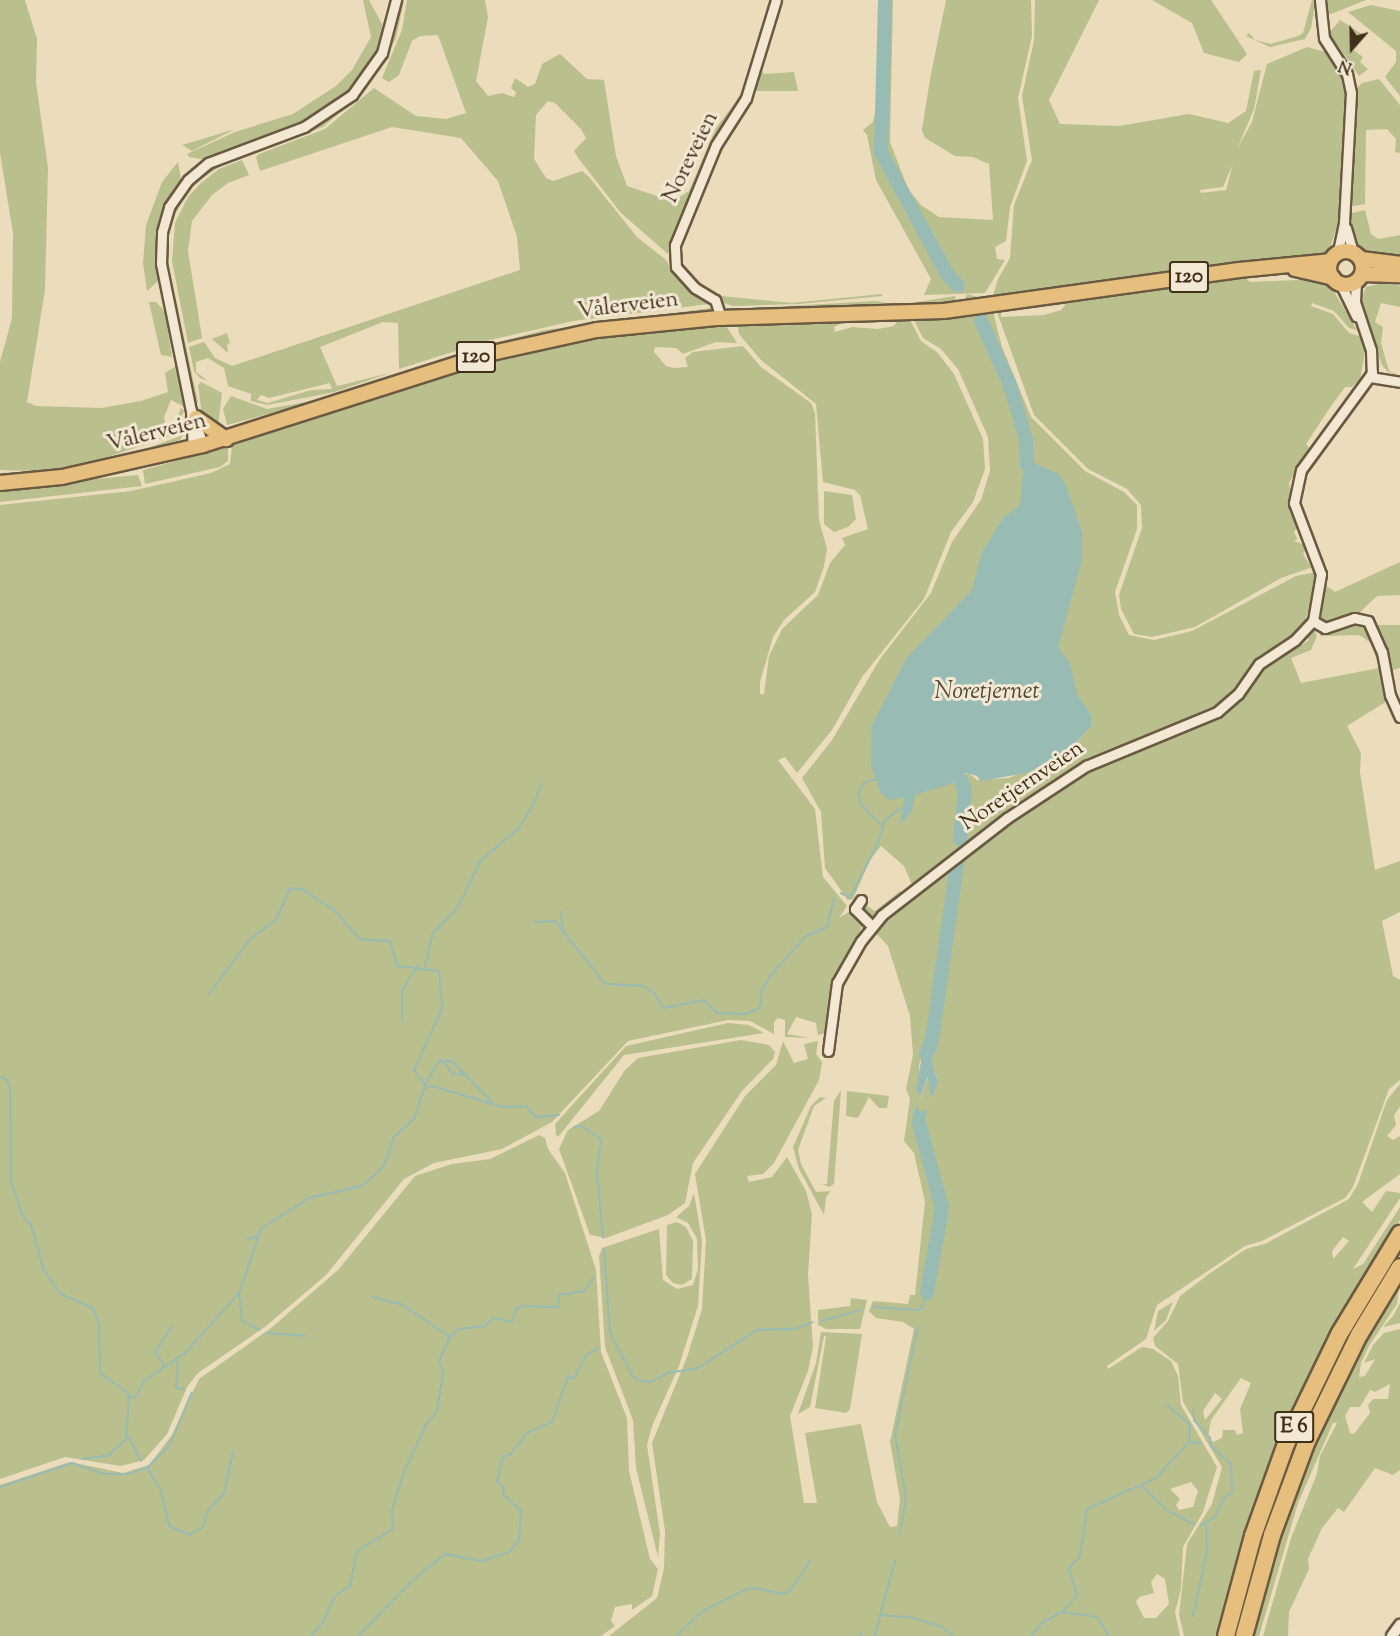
<!DOCTYPE html>
<html>
<head>
<meta charset="utf-8">
<style>
  body { margin:0 }
  #map { position:relative; width:1400px; height:1636px; overflow:hidden; background:#ebdcbb; font-family:"Sorts Mill Goudy",serif }
  div>[style] { position:absolute }
  [style*='--x'] { left:calc(var(--x)*1px); top:calc(var(--y)*1px); width:calc(var(--w)*1px); rotate:calc(var(--a)*1deg) }
  .green>* { inset:0; background:#babf8e }
  .water>* { inset:0; background:#98bbb3 }
  .stream>* { height:2px; margin:-1px; padding:0 1px; transform-origin:1px; border-radius:1px; background:#98bbb3 }
  .river>* { height:14px; margin:-7px; padding:0 7px; transform-origin:7px; border-radius:7px; background:#98bbb3 }
  .roads { filter:drop-shadow(2px 0 #6b5a42) drop-shadow(-2px 0 #6b5a42) drop-shadow(0 2px #6b5a42) drop-shadow(0 -2px #6b5a42) }
  .minor>* { height:9px; margin:-4.5px; padding:0 4.5px; transform-origin:4.5px; border-radius:4.5px; background:#f2e8d3 }
  .tertiary>* { height:10px; margin:-5px; padding:0 5px; transform-origin:5px; border-radius:5px; background:#f2e8d3 }
  .primary>* { height:14px; margin:-7px; padding:0 7px; transform-origin:7px; border-radius:7px; background:#e6be7e }
  .primary>.ring { margin:-7px; padding:0; box-sizing:content-box; background:none; border:14px solid #e6be7e; border-radius:50% }
  .motorway>* { height:16px; margin:-8px; padding:0 8px; transform-origin:8px; border-radius:8px; background:#e6be7e }
  span { translate:-50% -50%; white-space:nowrap; text-align:center; line-height:1.15; -webkit-text-stroke:6px #f2e8d3; paint-order:stroke }
  .shield-label span { padding:2px 4px; background:#f2e8d3; border:2px solid; border-radius:4px; -webkit-text-stroke-width:0 }
  .shield-label { font-size:21px; color:#402f19; font-weight:700 }
  .street-label { font-size:22px; color:#402f19 }
  .water-label { font-size:24px; color:#524b38; font-style:italic }
  .north { position:absolute; left:1322px; top:18px; width:60px; height:60px; -webkit-text-stroke:4px #f2e8d3; paint-order:stroke; rotate:200deg; font-size:16px; font-weight:700; line-height:24px; text-align:center; color:#402f19 }
  .north::after { content:''; display:block; margin:auto; width:21px; height:27px; background:#402f19; clip-path:polygon(50% 0,100% 100%,50% 72%,0 100%) }
</style>
</head>
<body>
<div id="map">
  <div class="green">
    <div style="clip-path:polygon(0 0,25px 0,37px 39px,36px 82px,48px 168px,45px 290px,27px 402px,36px 406px,101px 408px,141px 401px,168px 392px,165px 373px,176px 366px,185px 407px,171px 400px,164px 417px,165px 422px,156px 433px,124px 448px,172px 433px,181px 408px,184px 411px,173px 435px,78px 467px,0 478px,0 473px,39px 471px,0 470px,0 362px,12px 318px,13px 233px,0 153px)"></div>
    <div style="clip-path:polygon(363px 0,369px 0,382px 24px,383px 37px,376px 56px,345px 96px,304px 123px,206px 160px,189px 157px,187px 154px,235px 132px,293px 114px,336px 86px,352px 70px,371px 37px)"></div>
    <div style="clip-path:polygon(401px 0,404px 0,396px 38px,379px 72px,395px 33px)"></div>
    <div style="clip-path:polygon(evenodd,407px 0,485px 0,488px 17px,476px 81px,488px 96px,502px 93px,514px 97px,516px 92px,511px 88px,515px 78px,528px 87px,535px 84px,542px 64px,560px 54px,587px 79px,604px 80px,616px 156px,627px 186px,663px 198px,678px 198px,689px 191px,716px 128px,748px 86px,668px 254px,621px 213px,579px 159px,574px 151px,586px 138px,581px 129px,555px 103px,548px 101px,536px 115px,534px 159px,546px 178px,553px 181px,582px 171px,589px 177px,637px 237px,666px 260px,674px 274px,709px 304px,573px 321px,490px 340px,399px 369px,398px 323px,383px 322px,320px 347px,337px 386px,390px 373px,335px 392px,267px 405px,251px 401px,251px 394px,228px 386px,224px 368px,208px 358px,196px 362px,196px 372px,208px 381px,200px 378px,194px 371px,189px 347px,204px 342px,215px 358px,232px 366px,520px 270px,517px 237px,498px 181px,461px 138px,392px 127px,260px 171px,256px 157px,259px 154px,325px 129px,374px 88px,416px 116px,446px 119px,466px 113px,438px 35px,420px 36px,412px 41px,399px 75px,389px 82px,382px 78px,402px 30px,407px 0,330px 383px,332px 389px,311px 390px,268px 403px,257px 400px,261px 395px,269px 398px,330px 383px)"></div>
    <div style="clip-path:polygon(778px 0,762px 70px,764px 74px,794px 72px,798px 91px,751px 91px)"></div>
    <div style="clip-path:polygon(879px 0,893px 0,890px 142px,908px 189px,921px 205px,939px 217px,993px 220px,989px 164px,973px 157px,955px 156px,925px 138px,922px 130px,930px 79px,946px 0,1031px 0,1032px 36px,1018px 98px,1027px 161px,1010px 207px,1006px 241px,995px 247px,997px 259px,1005px 260px,985px 293px,924px 295px,931px 279px,876px 180px,867px 135px,863px 130px,873px 122px,877px 104px)"></div>
    <div style="clip-path:polygon(evenodd,1035px 0,1099px 0,1049px 100px,1060px 124px,1119px 126px,1189px 114px,1228px 123px,1246px 111px,1254px 71px,1261px 70px,1254px 109px,1237px 149px,1252px 122px,1267px 64px,1307px 47px,1325px 52px,1344px 78px,1346px 97px,1339px 220px,1328px 254px,992px 299px,998px 279px,1010px 258px,1014px 205px,1032px 160px,1022px 96px,1034px 40px,1035px 0,1233px 164px,1226px 190px,1201px 193px,1200px 190px,1223px 187px,1233px 164px)"></div>
    <div style="clip-path:polygon(1152px 0,1211px 0,1247px 54px,1239px 62px,1204px 53px,1192px 23px)"></div>
    <div style="clip-path:polygon(1312px 0,1316px 0,1311px 28px,1305px 39px,1270px 47px,1246px 36px,1249px 33px,1255px 40px,1271px 44px,1298px 36px,1303px 33px)"></div>
    <div style="clip-path:polygon(1325px 0,1366px 0,1331px 14px,1325px 11px)"></div>
    <div style="clip-path:polygon(1371px 5px,1400px 11px,1400px 96px,1385px 77px,1396px 62px,1396px 51px,1348px 12px)"></div>
    <div style="clip-path:polygon(1340px 20px,1362px 34px,1352px 49px,1363px 57px,1360px 62px,1368px 69px,1359px 76px,1329px 33px)"></div>
    <div style="clip-path:polygon(1379px 79px,1400px 105px,1400px 153px,1395px 152px,1396px 139px,1387px 129px,1366px 130px,1365px 204px,1348px 207px,1353px 193px,1354px 91px,1362px 83px)"></div>
    <div style="clip-path:polygon(367px 89px,323px 127px,257px 150px,314px 128px)"></div>
    <div style="clip-path:polygon(235px 129px,192px 151px,182px 145px,209px 137px)"></div>
    <div style="clip-path:polygon(236px 156px,195px 183px,180px 203px,169px 231px,169px 267px,198px 402px,195px 404px,165px 265px,165px 238px,173px 211px,193px 181px,217px 163px)"></div>
    <div style="clip-path:polygon(242px 160px,249px 175px,228px 183px,212px 195px,192px 221px,188px 251px,202px 338px,188px 343px,172px 261px,175px 223px,188px 197px,201px 183px,219px 169px)"></div>
    <div style="clip-path:polygon(178px 162px,181px 179px,158px 227px,158px 281px,147px 291px,143px 263px,146px 225px,162px 182px)"></div>
    <div style="clip-path:polygon(1365px 210px,1371px 234px,1378px 239px,1400px 235px,1400px 259px,1374px 255px,1357px 245px,1348px 214px)"></div>
    <div style="clip-path:polygon(evenodd,1282px 272px,1320px 279px,1330px 285px,1357px 330px,1349px 328px,1334px 311px,1312px 303px,1311px 306px,1333px 314px,1349px 333px,1362px 337px,1366px 347px,1360px 379px,1352px 387px,1345px 387px,1329px 409px,1306px 444px,1309px 448px,1289px 483px,1300px 527px,1294px 531px,1297px 539px,1294px 541px,1308px 546px,1303px 554px,1311px 567px,1316px 566px,1281px 578px,1195px 627px,1152px 637px,1134px 634px,1121px 609px,1119px 595px,1142px 528px,1141px 505px,1127px 489px,1088px 469px,1034px 415px,997px 312px,1282px 272px,1277px 274px,1303px 276px,1298px 280px,1250px 282px,1244px 277px,1277px 274px,1282px 272px,1066px 304px,1061px 310px,1044px 315px,1001px 317px,1001px 312px,1066px 304px)"></div>
    <div style="clip-path:polygon(1386px 282px,1400px 286px,1400px 307px,1381px 303px,1375px 322px,1383px 327px,1381px 343px,1389px 371px,1400px 375px,1388px 372px,1382px 365px,1360px 302px,1366px 287px)"></div>
    <div style="clip-path:polygon(882px 294px,882px 296px,799px 304px,733px 306px,724px 303px,721px 296px,792px 303px)"></div>
    <div style="clip-path:polygon(967px 294px,988px 300px,913px 306px,918px 302px,955px 296px,956px 301px,965px 300px)"></div>
    <div style="clip-path:polygon(876px 301px,900px 306px,731px 311px,733px 309px)"></div>
    <div style="clip-path:polygon(149px 302px,156px 302px,165px 312px,172px 357px,161px 355px)"></div>
    <div style="clip-path:polygon(711px 308px,708px 312px,673px 313px,401px 373px,482px 346px,545px 330px)"></div>
    <div style="clip-path:polygon(evenodd,993px 312px,1002px 347px,1031px 417px,1085px 471px,1124px 492px,1137px 505px,1137px 529px,1115px 592px,1119px 615px,1129px 635px,1154px 640px,1192px 631px,1296px 576px,1317px 572px,1317px 586px,1303px 626px,1224px 703px,1205px 716px,1110px 750px,1082px 764px,1006px 814px,913px 887px,904px 866px,881px 846px,870px 860px,853px 899px,848px 900px,825px 868px,821px 812px,802px 778px,832px 740px,880px 659px,931px 593px,952px 542px,981px 500px,990px 471px,988px 437px,958px 369px,941px 349px,923px 338px,914px 320px,993px 312px,1084px 734px,1066px 753px,1009px 778px,977px 780px,968px 773px,960px 777px,886px 760px,1084px 734px)"></div>
    <div style="clip-path:polygon(898px 320px,910px 320px,921px 341px,938px 353px,954px 374px,983px 439px,985px 469px,973px 502px,951px 532px,924px 599px,862px 677px,832px 730px,797px 773px,785px 757px,778px 760px,815px 809px,823px 877px,847px 906px,839px 918px,852px 910px,863px 925px,833px 984px,825px 1033px,818px 1035px,816px 1023px,796px 1017px,787px 1034px,810px 1038px,785px 1037px,785px 1020px,778px 1018px,774px 1022px,774px 1034px,750px 1021px,728px 1020px,628px 1041px,552px 1122px,502px 1149px,434px 1163px,404px 1179px,326px 1275px,266px 1326px,198px 1373px,187px 1387px,167px 1434px,144px 1460px,121px 1466px,65px 1457px,0 1479px,0 505px,131px 491px,211px 473px,230px 464px,232px 446px,478px 361px,590px 335px,725px 324px,737px 343px,716px 342px,683px 354px,676px 348px,655px 347px,654px 352px,666px 366px,674px 368px,688px 367px,685px 358px,693px 352px,743px 346px,761px 367px,811px 403px,815px 413px,819px 520px,827px 549px,824px 566px,815px 592px,784px 620px,773px 637px,760px 682px,760px 694px,764px 694px,769px 656px,782px 629px,818px 595px,830px 563px,845px 545px,842px 538px,868px 529px,860px 495px,855px 490px,823px 482px,816px 404px,761px 360px,739px 334px,738px 326px,740px 322px,844px 322px,834px 327px,835px 332px,852px 327px,878px 329px,894px 326px)"></div>
    <div style="clip-path:polygon(227px 333px,230px 343px,227px 344px,228px 353px,212px 339px)"></div>
    <div style="clip-path:polygon(201px 382px,222px 393px,218px 427px,202px 415px,198px 385px)"></div>
    <div style="clip-path:polygon(231px 396px,267px 409px,323px 399px,227px 425px,223px 409px)"></div>
    <div style="clip-path:polygon(185px 415px,186px 430px,180px 440px,146px 449px,180px 436px)"></div>
    <div style="clip-path:polygon(228px 447px,228px 461px,220px 467px,145px 484px,143px 470px)"></div>
    <div style="clip-path:polygon(138px 475px,142px 486px,0 502px,0 488px)"></div>
    <div style="clip-path:polygon(824px 491px,852px 495px,856px 519px,848px 527px,834px 532px,824px 524px)"></div>
    <div style="clip-path:polygon(1400px 562px,1400px 595px,1377px 596px,1357px 615px,1331px 626px,1316px 620px,1324px 584px,1335px 592px)"></div>
    <div style="clip-path:polygon(1363px 621px,1374px 638px,1370px 642px,1359px 635px,1320px 636px,1321px 631px)"></div>
    <div style="clip-path:polygon(1374px 625px,1400px 625px,1400px 668px,1389px 671px)"></div>
    <div style="clip-path:polygon(evenodd,1313px 627px,1317px 636px,1311px 650px,1291px 658px,1301px 683px,1379px 668px,1372px 644px,1376px 643px,1389px 700px,1347px 726px,1361px 753px,1360px 772px,1375px 870px,1400px 861px,1400px 912px,1382px 921px,1393px 976px,1400px 980px,1400px 1080px,1389px 1089px,1353px 1187px,1345px 1198px,1262px 1241px,1245px 1246px,1157px 1305px,1146px 1339px,1107px 1366px,1108px 1369px,1142px 1347px,1153px 1349px,1171px 1361px,1178px 1376px,1181px 1405px,1217px 1467px,1203px 1512px,1183px 1547px,1181px 1589px,1175px 1612px,1180px 1636px,609px 1636px,657px 1598px,664px 1568px,665px 1531px,652px 1443px,687px 1357px,702px 1309px,706px 1240px,695px 1174px,745px 1096px,776px 1065px,783px 1041px,794px 1063px,808px 1059px,804px 1044px,818px 1041px,816px 1054px,822px 1062px,819px 1080px,774px 1163px,763px 1174px,747px 1176px,749px 1182px,772px 1177px,787px 1157px,806px 1191px,812px 1214px,808px 1275px,813px 1347px,808px 1371px,790px 1416px,804px 1503px,817px 1503px,805px 1433px,861px 1424px,877px 1502px,890px 1527px,897px 1526px,900px 1499px,890px 1442px,914px 1329px,903px 1322px,876px 1318px,869px 1311px,873px 1301px,908px 1304px,910px 1295px,915px 1295px,925px 1202px,914px 1153px,904px 1141px,910px 1099px,906px 1089px,913px 1055px,910px 1016px,888px 946px,877px 934px,871px 934px,994px 832px,1090px 768px,1217px 716px,1239px 697px,1262px 667px,1298px 641px,1302px 645px,1309px 640px,1305px 635px,1313px 627px,925px 1042px,937px 1050px,927px 1057px,932px 1060px,937px 1078px,932px 1098px,929px 1076px,918px 1103px,918px 1111px,925px 1112px,923px 1124px,912px 1116px,920px 1096px,919px 1066px,925px 1042px,1313px 627px,1191px 1482px,1198px 1491px,1193px 1507px,1179px 1510px,1176px 1505px,1180px 1499px,1170px 1489px,1191px 1482px,1313px 627px,1157px 1574px,1165px 1579px,1169px 1604px,1156px 1618px,1144px 1618px,1136px 1602px,1139px 1597px,1154px 1593px,1151px 1582px,1157px 1574px)"></div>
    <div style="clip-path:polygon(900px 891px,903px 894px,875px 918px,866px 916px,864px 904px,875px 911px)"></div>
    <div style="clip-path:polygon(728px 1023px,749px 1025px,764px 1033px,624px 1055px,558px 1137px,556px 1135px,555px 1124px,626px 1046px)"></div>
    <div style="clip-path:polygon(741px 1040px,769px 1045px,775px 1052px,773px 1059px,742px 1091px,693px 1163px,685px 1203px,668px 1215px,606px 1238px,590px 1235px,559px 1149px,568px 1130px,599px 1111px,625px 1070px,638px 1058px)"></div>
    <div style="clip-path:polygon(evenodd,1400px 1084px,1400px 1107px,1394px 1115px,1396px 1125px,1387px 1136px,1393px 1140px,1400px 1136px,1400px 1174px,1362px 1202px,1372px 1212px,1386px 1191px,1400px 1193px,1400px 1198px,1353px 1269px,1363px 1264px,1400px 1207px,1400px 1220px,1339px 1319px,1288px 1420px,1254px 1509px,1219px 1636px,1184px 1636px,1179px 1615px,1187px 1544px,1212px 1504px,1222px 1467px,1183px 1402px,1178px 1364px,1155px 1346px,1153px 1338px,1168px 1321px,1180px 1296px,1209px 1274px,1246px 1249px,1265px 1244px,1349px 1199px,1358px 1184px,1387px 1100px,1400px 1084px,1343px 1237px,1349px 1241px,1333px 1259px,1332px 1251px,1343px 1237px,1400px 1084px,1241px 1378px,1251px 1383px,1240px 1409px,1243px 1433px,1237px 1435px,1235px 1430px,1223px 1430px,1222px 1438px,1213px 1442px,1208px 1437px,1211px 1420px,1241px 1378px,1400px 1084px,1215px 1393px,1222px 1399px,1205px 1420px,1203px 1411px,1215px 1393px)"></div>
    <div style="clip-path:polygon(841px 1090px,834px 1184px,829px 1187px,822px 1184px,827px 1184px,834px 1101px)"></div>
    <div style="clip-path:polygon(847px 1091px,889px 1096px,887px 1108px,879px 1108px,869px 1097px,858px 1118px,846px 1116px)"></div>
    <div style="clip-path:polygon(820px 1097px,826px 1098px,814px 1106px,798px 1150px,801px 1164px,816px 1192px,831px 1191px,826px 1197px,824px 1215px,799px 1169px,793px 1147px,811px 1106px)"></div>
    <div style="clip-path:polygon(539px 1135px,545px 1138px,548px 1149px,565px 1173px,596px 1270px,601px 1352px,627px 1418px,629px 1471px,650px 1559px,658px 1569px,652px 1596px,632px 1610px,632px 1604px,615px 1607px,611px 1621px,615px 1626px,601px 1636px,0 1636px,0 1485px,70px 1462px,123px 1473px,149px 1465px,172px 1435px,199px 1379px,271px 1328px,338px 1270px,415px 1176px,452px 1164px,490px 1159px)"></div>
    <div style="clip-path:polygon(694px 1193px,702px 1241px,698px 1306px,679px 1366px,652px 1426px,647px 1445px,660px 1534px,658px 1557px,636px 1468px,633px 1420px,605px 1347px,599px 1256px,602px 1248px,659px 1229px,663px 1280px,677px 1289px,693px 1285px,698px 1269px,697px 1239px,688px 1223px,676px 1217px,689px 1206px)"></div>
    <div style="clip-path:polygon(677px 1222px,686px 1227px,693px 1241px,692px 1279px,682px 1285px,673px 1283px,666px 1275px,667px 1225px)"></div>
    <div style="clip-path:polygon(evenodd,1400px 1280px,1397px 1304px,1369px 1346px,1361px 1363px,1359px 1377px,1365px 1376px,1375px 1359px,1364px 1363px,1373px 1345px,1384px 1333px,1400px 1329px,1400px 1470px,1393px 1475px,1375px 1468px,1344px 1512px,1338px 1508px,1322px 1528px,1308px 1559px,1309px 1569px,1289px 1612px,1288px 1636px,1263px 1636px,1291px 1538px,1317px 1474px,1320px 1456px,1337px 1423px,1333px 1423px,1298px 1503px,1259px 1636px,1251px 1636px,1278px 1538px,1313px 1445px,1358px 1352px,1400px 1280px,1390px 1384px,1388px 1399px,1373px 1399px,1368px 1405px,1370px 1413px,1354px 1434px,1350px 1433px,1345px 1416px,1350px 1407px,1360px 1407px,1370px 1390px,1375px 1392px,1390px 1384px)"></div>
    <div style="clip-path:polygon(851px 1298px,867px 1300px,860px 1329px,826px 1329px,818px 1325px,818px 1310px,850px 1306px)"></div>
    <div style="clip-path:polygon(1173px 1302px,1166px 1320px,1154px 1331px,1158px 1311px)"></div>
    <div style="clip-path:polygon(1400px 1303px,1400px 1323px,1383px 1327px,1393px 1316px)"></div>
    <div style="clip-path:polygon(821px 1332px,862px 1334px,850px 1409px,846px 1413px,815px 1408px,826px 1337px,832px 1338px,824px 1336px,810px 1407px,798px 1414px,816px 1363px)"></div>
  </div>
  <div class="water">
    <div style="clip-path:polygon(1035px 463px,1059px 474px,1066px 485px,1082px 532px,1082px 560px,1058px 647px,1070px 663px,1077px 694px,1091px 715px,1091px 726px,1066px 753px,1027px 773px,980px 781px,977px 776px,965px 773px,960px 781px,915px 795px,912px 811px,900px 825px,904px 797px,890px 800px,881px 793px,871px 766px,872px 725px,906px 659px,972px 590px,982px 552px,1004px 517px,1020px 506px,1023px 473px,1027px 465px)"></div>
    <div style="clip-path:polygon(930px 1039px,936px 1043px,937px 1050px,927px 1057px,932px 1060px,938px 1083px,931px 1099px,928px 1077px,918px 1103px,918px 1111px,927px 1110px,921px 1139px,912px 1116px,920px 1096px,916px 1090px,924px 1044px)"></div>
  </div>
  <div class="stream">
    <div style="--x:875;--y:779;--w:12;--a:160"></div>
    <div style="--x:864;--y:783;--w:13;--a:117"></div>
    <div style="--x:858;--y:795;--w:12;--a:70"></div>
    <div style="--x:862;--y:806;--w:29;--a:44"></div>
    <div style="--x:841;--y:893;--w:9;--a:27"></div>
    <div style="--x:849;--y:897;--w:4;--a:-45"></div>
    <div style="--x:852;--y:894;--w:57;--a:-63"></div>
    <div style="--x:878;--y:843;--w:22;--a:-74"></div>
    <div style="--x:884;--y:822;--w:21;--a:-41"></div>
    <div style="--x:561;--y:912;--w:21;--a:85"></div>
    <div style="--x:535;--y:922;--w:20;--a:-3"></div>
    <div style="--x:555;--y:921;--w:80;--a:51.6"></div>
    <div style="--x:605;--y:984;--w:38;--a:3"></div>
    <div style="--x:643;--y:986;--w:10;--a:29"></div>
    <div style="--x:652;--y:991;--w:21;--a:55"></div>
    <div style="--x:664;--y:1008;--w:41;--a:-11.3"></div>
    <div style="--x:704;--y:1000;--w:18;--a:45"></div>
    <div style="--x:717;--y:1013;--w:28;--a:2"></div>
    <div style="--x:745;--y:1014;--w:16;--a:-22"></div>
    <div style="--x:760;--y:1008;--w:18;--a:-84"></div>
    <div style="--x:762;--y:990;--w:16;--a:-60"></div>
    <div style="--x:770;--y:976;--w:54;--a:-48"></div>
    <div style="--x:806;--y:936;--w:23;--a:-23"></div>
    <div style="--x:827;--y:927;--w:30;--a:-76"></div>
    <div style="--x:425;--y:967;--w:35;--a:-77"></div>
    <div style="--x:433;--y:933;--w:36;--a:-46"></div>
    <div style="--x:458;--y:907;--w:52;--a:-63.9"></div>
    <div style="--x:481;--y:860;--w:48;--a:-40"></div>
    <div style="--x:518;--y:829;--w:32;--a:-58"></div>
    <div style="--x:535;--y:802;--w:20;--a:-72"></div>
    <div style="--x:209;--y:994;--w:69;--a:-53.3"></div>
    <div style="--x:250;--y:939;--w:32;--a:-36"></div>
    <div style="--x:276;--y:920;--w:35;--a:-66"></div>
    <div style="--x:290;--y:888;--w:14;--a:8"></div>
    <div style="--x:304;--y:890;--w:37;--a:34"></div>
    <div style="--x:335;--y:911;--w:37;--a:49"></div>
    <div style="--x:359;--y:939;--w:31;--a:4"></div>
    <div style="--x:390;--y:941;--w:26;--a:74"></div>
    <div style="--x:397;--y:966;--w:42;--a:6.8"></div>
    <div style="--x:439;--y:971;--w:38;--a:85"></div>
    <div style="--x:442;--y:1009;--w:67;--a:114.7"></div>
    <div style="--x:414;--y:1070;--w:19;--a:54"></div>
    <div style="--x:402;--y:1021;--w:31;--a:-90"></div>
    <div style="--x:402;--y:990;--w:29;--a:-56"></div>
    <div style="--x:442;--y:1060;--w:18;--a:52"></div>
    <div style="--x:453;--y:1074;--w:14;--a:4"></div>
    <div style="--x:0;--y:1077;--w:6;--a:18"></div>
    <div style="--x:6;--y:1079;--w:9;--a:63"></div>
    <div style="--x:10;--y:1087;--w:94;--a:89.4"></div>
    <div style="--x:11;--y:1181;--w:36;--a:72"></div>
    <div style="--x:22;--y:1215;--w:13;--a:48"></div>
    <div style="--x:31;--y:1225;--w:48;--a:74.2"></div>
    <div style="--x:44;--y:1271;--w:29;--a:54"></div>
    <div style="--x:61;--y:1294;--w:35;--a:24"></div>
    <div style="--x:93;--y:1308;--w:18;--a:71"></div>
    <div style="--x:99;--y:1325;--w:48;--a:88.8"></div>
    <div style="--x:100;--y:1373;--w:37;--a:36"></div>
    <div style="--x:424;--y:1089;--w:9;--a:-21"></div>
    <div style="--x:432;--y:1086;--w:74;--a:16.5"></div>
    <div style="--x:503;--y:1107;--w:23;--a:-2"></div>
    <div style="--x:526;--y:1106;--w:15;--a:48"></div>
    <div style="--x:536;--y:1117;--w:23;--a:-5"></div>
    <div style="--x:574;--y:1127;--w:8;--a:-7"></div>
    <div style="--x:582;--y:1126;--w:23;--a:34"></div>
    <div style="--x:601;--y:1139;--w:35;--a:97"></div>
    <div style="--x:597;--y:1174;--w:64;--a:84.6"></div>
    <div style="--x:248;--y:1239;--w:11;--a:-15"></div>
    <div style="--x:604;--y:1249;--w:84;--a:85.9"></div>
    <div style="--x:610;--y:1333;--w:47;--a:62.4"></div>
    <div style="--x:632;--y:1375;--w:10;--a:37"></div>
    <div style="--x:640;--y:1381;--w:11;--a:5"></div>
    <div style="--x:651;--y:1382;--w:18;--a:-29"></div>
    <div style="--x:667;--y:1373;--w:31;--a:-9"></div>
    <div style="--x:698;--y:1368;--w:70;--a:-32.8"></div>
    <div style="--x:757;--y:1330;--w:38;--a:-2"></div>
    <div style="--x:795;--y:1329;--w:19;--a:-21"></div>
    <div style="--x:239;--y:1294;--w:26;--a:83"></div>
    <div style="--x:242;--y:1320;--w:20;--a:30"></div>
    <div style="--x:372;--y:1297;--w:32;--a:14"></div>
    <div style="--x:403;--y:1305;--w:57;--a:34.2"></div>
    <div style="--x:450;--y:1337;--w:11;--a:-45"></div>
    <div style="--x:458;--y:1329;--w:27;--a:-6"></div>
    <div style="--x:485;--y:1326;--w:12;--a:-42"></div>
    <div style="--x:494;--y:1318;--w:18;--a:13"></div>
    <div style="--x:512;--y:1322;--w:14;--a:-73"></div>
    <div style="--x:516;--y:1309;--w:9;--a:-21"></div>
    <div style="--x:524;--y:1306;--w:34;--a:2"></div>
    <div style="--x:558;--y:1307;--w:12;--a:-85"></div>
    <div style="--x:559;--y:1295;--w:26;--a:-9"></div>
    <div style="--x:585;--y:1291;--w:15;--a:-58"></div>
    <div style="--x:873;--y:1307;--w:45;--a:3.8"></div>
    <div style="--x:918;--y:1310;--w:4;--a:-27"></div>
    <div style="--x:922;--y:1308;--w:16;--a:-72"></div>
    <div style="--x:821;--y:1321;--w:41;--a:-15.4"></div>
    <div style="--x:267;--y:1333;--w:40;--a:4.3"></div>
    <div style="--x:178;--y:1361;--w:27;--a:94"></div>
    <div style="--x:176;--y:1388;--w:8;--a:7"></div>
    <div style="--x:165;--y:1367;--w:18;--a:-124"></div>
    <div style="--x:155;--y:1352;--w:31;--a:-57"></div>
    <div style="--x:1193;--y:1410;--w:10;--a:84"></div>
    <div style="--x:1194;--y:1420;--w:24;--a:48"></div>
    <div style="--x:1210;--y:1438;--w:8;--a:83"></div>
    <div style="--x:1211;--y:1446;--w:27;--a:42"></div>
    <div style="--x:1231;--y:1464;--w:28;--a:88"></div>
    <div style="--x:1232;--y:1492;--w:11;--a:142"></div>
    <div style="--x:1223;--y:1499;--w:20;--a:114"></div>
    <div style="--x:1215;--y:1517;--w:17;--a:149"></div>
    <div style="--x:129;--y:1437;--w:27;--a:63"></div>
    <div style="--x:1189;--y:1442;--w:12;--a:5"></div>
    <div style="--x:82;--y:1459;--w:26;--a:-7"></div>
    <div style="--x:108;--y:1456;--w:25;--a:-43"></div>
    <div style="--x:126;--y:1439;--w:42;--a:-85.9"></div>
    <div style="--x:129;--y:1397;--w:7;--a:0"></div>
    <div style="--x:136;--y:1397;--w:18;--a:-63"></div>
    <div style="--x:144;--y:1381;--w:50;--a:-34.3"></div>
    <div style="--x:185;--y:1353;--w:81;--a:-48"></div>
    <div style="--x:239;--y:1293;--w:68;--a:-71"></div>
    <div style="--x:261;--y:1229;--w:57;--a:-32.9"></div>
    <div style="--x:309;--y:1198;--w:54;--a:-12.8"></div>
    <div style="--x:362;--y:1186;--w:30;--a:-42"></div>
    <div style="--x:384;--y:1166;--w:31;--a:-71"></div>
    <div style="--x:394;--y:1137;--w:27;--a:-42"></div>
    <div style="--x:414;--y:1119;--w:36;--a:-72"></div>
    <div style="--x:425;--y:1085;--w:28;--a:-60"></div>
    <div style="--x:439;--y:1061;--w:13;--a:0"></div>
    <div style="--x:452;--y:1061;--w:57;--a:45.7"></div>
    <div style="--x:148;--y:1469;--w:26;--a:59"></div>
    <div style="--x:161;--y:1491;--w:36;--a:77"></div>
    <div style="--x:169;--y:1526;--w:22;--a:24"></div>
    <div style="--x:189;--y:1535;--w:16;--a:-30"></div>
    <div style="--x:203;--y:1527;--w:17;--a:-73"></div>
    <div style="--x:208;--y:1511;--w:24;--a:-48"></div>
    <div style="--x:224;--y:1493;--w:42;--a:-77.6"></div>
    <div style="--x:1142;--y:1486;--w:36;--a:44"></div>
    <div style="--x:1168;--y:1511;--w:29;--a:27"></div>
    <div style="--x:0;--y:1487;--w:76;--a:-18.4"></div>
    <div style="--x:72;--y:1463;--w:34;--a:19"></div>
    <div style="--x:104;--y:1474;--w:23;--a:0"></div>
    <div style="--x:127;--y:1474;--w:21;--a:-17"></div>
    <div style="--x:147;--y:1468;--w:33;--a:-46"></div>
    <div style="--x:170;--y:1444;--w:56;--a:-67.1"></div>
    <div style="--x:900;--y:1533;--w:36;--a:-80"></div>
    <div style="--x:906;--y:1498;--w:64;--a:-99.9"></div>
    <div style="--x:895;--y:1435;--w:111;--a:-78.1"></div>
    <div style="--x:895;--y:1561;--w:56;--a:105.5"></div>
    <div style="--x:880;--y:1615;--w:33;--a:5"></div>
    <div style="--x:913;--y:1618;--w:30;--a:17"></div>
    <div style="--x:942;--y:1627;--w:15;--a:37"></div>
    <div style="--x:1062;--y:1612;--w:22;--a:-47"></div>
    <div style="--x:1077;--y:1596;--w:29;--a:-106"></div>
    <div style="--x:1069;--y:1568;--w:16;--a:-47"></div>
    <div style="--x:1080;--y:1556;--w:48;--a:-81.5"></div>
    <div style="--x:1087;--y:1509;--w:76;--a:-24.2"></div>
    <div style="--x:1156;--y:1478;--w:49;--a:-47.5"></div>
    <div style="--x:1189;--y:1442;--w:17;--a:-87"></div>
    <div style="--x:1190;--y:1425;--w:32;--a:-139"></div>
    <div style="--x:1193;--y:1616;--w:66;--a:-77.7"></div>
    <div style="--x:1207;--y:1552;--w:26;--a:-92"></div>
    <div style="--x:311;--y:1636;--w:18;--a:-49"></div>
    <div style="--x:323;--y:1622;--w:27;--a:-66"></div>
    <div style="--x:334;--y:1597;--w:19;--a:-35"></div>
    <div style="--x:350;--y:1586;--w:36;--a:-79"></div>
    <div style="--x:357;--y:1551;--w:42;--a:-31.4"></div>
    <div style="--x:393;--y:1529;--w:19;--a:-93"></div>
    <div style="--x:392;--y:1510;--w:42;--a:-72"></div>
    <div style="--x:405;--y:1470;--w:50;--a:-65"></div>
    <div style="--x:426;--y:1425;--w:18;--a:-52"></div>
    <div style="--x:437;--y:1411;--w:39;--a:-81"></div>
    <div style="--x:443;--y:1372;--w:12;--a:-110"></div>
    <div style="--x:439;--y:1361;--w:26;--a:-65"></div>
    <div style="--x:358;--y:1636;--w:78;--a:-45.5"></div>
    <div style="--x:413;--y:1580;--w:41;--a:-39.1"></div>
    <div style="--x:445;--y:1554;--w:38;--a:11"></div>
    <div style="--x:482;--y:1561;--w:28;--a:-18"></div>
    <div style="--x:509;--y:1552;--w:16;--a:-50"></div>
    <div style="--x:519;--y:1540;--w:29;--a:-86"></div>
    <div style="--x:521;--y:1511;--w:25;--a:-137"></div>
    <div style="--x:503;--y:1494;--w:6;--a:-81"></div>
    <div style="--x:504;--y:1488;--w:10;--a:-135"></div>
    <div style="--x:497;--y:1481;--w:25;--a:-76"></div>
    <div style="--x:503;--y:1457;--w:9;--a:-21"></div>
    <div style="--x:511;--y:1454;--w:26;--a:-53"></div>
    <div style="--x:527;--y:1433;--w:27;--a:-24"></div>
    <div style="--x:552;--y:1422;--w:48;--a:-70.4"></div>
    <div style="--x:568;--y:1377;--w:6;--a:9"></div>
    <div style="--x:574;--y:1378;--w:26;--a:-61"></div>
    <div style="--x:587;--y:1355;--w:13;--a:-32"></div>
    <div style="--x:676;--y:1636;--w:37;--a:-43"></div>
    <div style="--x:703;--y:1611;--w:47;--a:-26.6"></div>
    <div style="--x:745;--y:1590;--w:11;--a:-10"></div>
    <div style="--x:756;--y:1588;--w:27;--a:13"></div>
    <div style="--x:782;--y:1594;--w:9;--a:-21"></div>
    <div style="--x:790;--y:1591;--w:37;--a:-56"></div>
    <div style="--x:860;--y:1636;--w:3;--a:-72"></div>
    <div style="--x:875;--y:1636;--w:21;--a:-76"></div>
    <div style="--x:1031;--y:1636;--w:18;--a:-49"></div>
    <div style="--x:1043;--y:1622;--w:21;--a:-28"></div>
    <div style="--x:1062;--y:1612;--w:35;--a:8"></div>
    <div style="--x:1097;--y:1617;--w:22;--a:58"></div>
  </div>
  <div class="river">
    <div style="--x:885;--y:0;--w:152;--a:91.5"></div>
    <div style="--x:881;--y:152;--w:139;--a:61.6"></div>
    <div style="--x:947;--y:274;--w:16;--a:47"></div>
    <div style="--x:981;--y:321;--w:70;--a:65.6"></div>
    <div style="--x:1010;--y:385;--w:56;--a:73.5"></div>
    <div style="--x:1026;--y:439;--w:26;--a:88"></div>
    <div style="--x:960;--y:839;--w:47;--a:-83.9"></div>
    <div style="--x:965;--y:792;--w:13;--a:-108"></div>
    <div style="--x:926;--y:1055;--w:16;--a:-68"></div>
    <div style="--x:932;--y:1040;--w:178;--a:-81.9"></div>
    <div style="--x:919;--y:1123;--w:88;--a:74.9"></div>
    <div style="--x:942;--y:1208;--w:86;--a:100"></div>
  </div>
  <div class="roads">
    <div class="minor">
      <div style="--x:1320;--y:0;--w:38;--a:84"></div>
      <div style="--x:1324;--y:38;--w:43;--a:57.4"></div>
      <div style="--x:1347;--y:74;--w:19;--a:78"></div>
      <div style="--x:1351;--y:93;--w:130;--a:93.1"></div>
      <div style="--x:1344;--y:223;--w:30;--a:102"></div>
      <div style="--x:1346;--y:228;--w:25;--a:74"></div>
      <div style="--x:1356;--y:282;--w:20;--a:93"></div>
      <div style="--x:1355;--y:302;--w:51;--a:71.6"></div>
      <div style="--x:1371;--y:350;--w:23;--a:88"></div>
      <div style="--x:1372;--y:373;--w:120;--a:126.2"></div>
      <div style="--x:1301;--y:470;--w:34;--a:102"></div>
      <div style="--x:1294;--y:503;--w:76;--a:69.2"></div>
      <div style="--x:1321;--y:574;--w:48;--a:99.7"></div>
      <div style="--x:1313;--y:621;--w:14;--a:30"></div>
      <div style="--x:1325;--y:628;--w:31;--a:-19"></div>
      <div style="--x:1354;--y:618;--w:14;--a:12"></div>
      <div style="--x:1368;--y:621;--w:34;--a:66"></div>
      <div style="--x:1382;--y:652;--w:44;--a:79.5"></div>
      <div style="--x:1390;--y:695;--w:24;--a:66"></div>
      <div style="--x:1340;--y:283;--w:37;--a:64"></div>
      <div style="--x:721;--y:318;--w:19;--a:-108"></div>
      <div style="--x:715;--y:300;--w:23;--a:-149"></div>
      <div style="--x:695;--y:288;--w:28;--a:-132"></div>
      <div style="--x:676;--y:267;--w:22;--a:-93"></div>
      <div style="--x:675;--y:245;--w:108;--a:-67.7"></div>
      <div style="--x:716;--y:145;--w:56;--a:-57.4"></div>
      <div style="--x:746;--y:98;--w:102;--a:-73"></div>
      <div style="--x:1370;--y:377;--w:30;--a:9"></div>
      <div style="--x:191;--y:411;--w:36;--a:87"></div>
      <div style="--x:203;--y:445;--w:36;--a:-109"></div>
      <div style="--x:191;--y:411;--w:151;--a:-101.5"></div>
      <div style="--x:161;--y:263;--w:31;--a:-88"></div>
      <div style="--x:162;--y:232;--w:26;--a:-74"></div>
      <div style="--x:169;--y:207;--w:33;--a:-55"></div>
      <div style="--x:188;--y:180;--w:26;--a:-40"></div>
      <div style="--x:208;--y:163;--w:103;--a:-20.6"></div>
      <div style="--x:304;--y:127;--w:58;--a:-33.7"></div>
      <div style="--x:352;--y:95;--w:52;--a:-54.5"></div>
      <div style="--x:382;--y:53;--w:55;--a:-75.2"></div>
      <div style="--x:861;--y:900;--w:11;--a:124"></div>
      <div style="--x:855;--y:909;--w:24;--a:45"></div>
      <div style="--x:828;--y:1051;--w:69;--a:-82.5"></div>
      <div style="--x:837;--y:983;--w:48;--a:-60.3"></div>
      <div style="--x:861;--y:941;--w:33;--a:-51"></div>
      <div style="--x:882;--y:915;--w:158;--a:-37.8"></div>
      <div style="--x:1007;--y:818;--w:95;--a:-33.4"></div>
      <div style="--x:1086;--y:766;--w:142;--a:-22.4"></div>
      <div style="--x:1217;--y:712;--w:28;--a:-41"></div>
      <div style="--x:1238;--y:694;--w:37;--a:-55"></div>
      <div style="--x:1259;--y:664;--w:43;--a:-33.7"></div>
      <div style="--x:1295;--y:640;--w:26;--a:-47"></div>
    </div>
    <div class="tertiary">
      <div style="--x:1392;--y:1636;--w:14;--a:-54"></div>
    </div>
    <div class="primary">
      <div class="ring" style="left:1329px;top:251px;width:20px;height:20px"></div>
      <div style="--x:1361;--y:259;--w:39;--a:7"></div>
      <div style="--x:1295;--y:269;--w:39;--a:13"></div>
      <div style="--x:1362;--y:274;--w:38;--a:2"></div>
      <div style="--x:196;--y:418;--w:37;--a:35"></div>
      <div style="--x:0;--y:483;--w:62;--a:-5.5"></div>
      <div style="--x:62;--y:477;--w:145;--a:-12.8"></div>
      <div style="--x:203;--y:445;--w:303;--a:-17.7"></div>
      <div style="--x:492;--y:353;--w:107;--a:-12.4"></div>
      <div style="--x:597;--y:330;--w:122;--a:-5.7"></div>
      <div style="--x:718;--y:318;--w:226;--a:-1.8"></div>
      <div style="--x:944;--y:311;--w:298;--a:-7.9"></div>
      <div style="--x:1239;--y:270;--w:91;--a:-5.6"></div>
    </div>
    <div class="motorway">
      <div style="--x:1226;--y:1636;--w:104;--a:-74.9"></div>
      <div style="--x:1253;--y:1536;--w:98;--a:-70.3"></div>
      <div style="--x:1286;--y:1444;--w:123;--a:-64.1"></div>
      <div style="--x:1340;--y:1333;--w:116;--a:-58.8"></div>
      <div style="--x:1244;--y:1636;--w:105;--a:-74.5"></div>
      <div style="--x:1272;--y:1535;--w:100;--a:-69.6"></div>
      <div style="--x:1307;--y:1441;--w:118;--a:-63.9"></div>
      <div style="--x:1359;--y:1335;--w:79;--a:-58.9"></div>
    </div>
  </div>
  <div class="shield-label">
    <span style="left:1189px;top:277px">120</span>
    <span style="left:476px;top:357px">120</span>
    <span style="left:1294px;top:1427px">E 6</span>
  </div>
  <div class="street-label">
    <span style="left:692px;top:158px;rotate:-64deg">Noreveien</span>
    <span style="left:628px;top:307px;rotate:-7deg">Vålerveien</span>
    <span style="left:157px;top:434px;rotate:-14deg">Vålerveien</span>
    <span style="left:1023px;top:787px;rotate:-34deg">Noretjernveien</span>
  </div>
  <div class="water-label">
    <span style="left:987px;top:693px">Noretjernet</span>
  </div>
  <div class="north">N</div>
</div>
</body>
</html>
